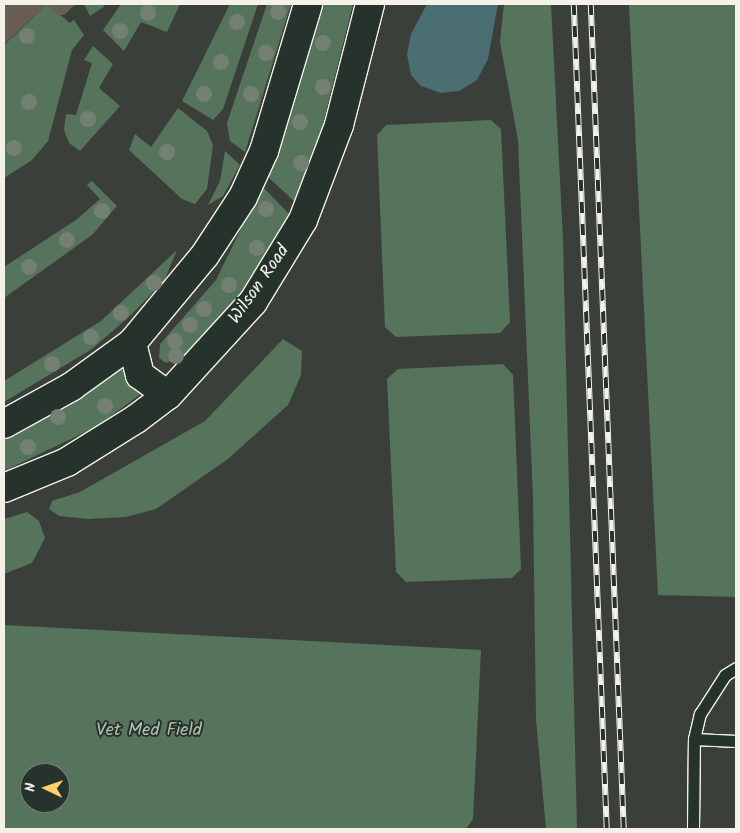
<!DOCTYPE html>
<html>
<head>
<meta charset="utf-8">
<style>
  body { margin:0 }
  #map { position:relative; width:740px; height:833px; overflow:hidden; background:#26332d; font-family:Kalam,sans-serif }
  div>[style] { position:absolute }
  [style*='--x'] { left:calc(var(--x)*1px); top:calc(var(--y)*1px); width:calc(var(--w)*1px); rotate:calc(var(--a)*1deg) }
  .built>* { inset:0; background:#3a4039 }
  .green>* { inset:0; background:#56735b }
  .water>* { inset:0; background:#4b6e72 }
  .building>* { inset:0; background:#695e54 }
  .roads { filter:drop-shadow(1px 0 #f4f1e8) drop-shadow(-1px 0 #f4f1e8) drop-shadow(0 1px #f4f1e8) drop-shadow(0 -1px #f4f1e8) }
  .service>* { height:11px; margin:-5.5px; padding:0 5.5px; transform-origin:5.5px; border-radius:5.5px; background:#26332d }
  .tertiary>* { height:28px; margin:-14px; padding:0 14px; transform-origin:14px; border-radius:14px; background:#26332d }
  .rail>* { height:5.5px; margin-top:-2.75px; transform-origin:0; background:repeating-linear-gradient(90deg,#26332d 0 11px,#f4f1e8 0 22px); box-sizing:border-box; border-block:1px solid #f4f1e8 }
  .trees>* { width:16px; height:16px; margin:-8px; border-radius:50%; background:#758075 }
  span { translate:-50% -50%; white-space:nowrap; text-align:center; line-height:1.15; -webkit-text-stroke:4px #26332d; paint-order:stroke }
  .street-label { font-size:18px; color:#f4f1e8 }
  .park-label { font-size:18px; color:#b5bfb0 }
  .frame { position:absolute; inset:0; border:5px solid #f4f1e8; pointer-events:none }
  .north { position:absolute; left:20px; top:763px; width:50px; height:50px; box-sizing:border-box; background:#26332d; border:1px solid #787f78; border-radius:50%; rotate:273deg; font-size:14px; font-weight:700; line-height:20px; text-align:center; color:#f4f1e8 }
  .north::after { content:''; display:block; margin:auto; width:18px; height:22px; background:#ffd166; clip-path:polygon(50% 0,100% 100%,50% 72%,0 100%) }
</style>
</head>
<body>
<div id="map">
  <div class="built">
    <div style="clip-path:polygon(evenodd,4px 4px,736px 4px,736px 829px,4px 829px,4px 4px,30px 773px,60px 773px,60px 803px,30px 803px,30px 773px)"></div>
  </div>
  <div class="green">
    <div style="clip-path:polygon(47px 4px,70px 23px,74px 20px,84px 35px,72px 50px,48px 141px,32px 160px,4px 178px,4px 45px)"></div>
    <div style="clip-path:polygon(84px 4px,102px 4px,105px 6px,90px 16px)"></div>
    <div style="clip-path:polygon(121px 4px,180px 4px,167px 32px,141px 22px,124px 51px,103px 30px)"></div>
    <div style="clip-path:polygon(230px 4px,258px 4px,223px 109px,213px 120px,182px 101px)"></div>
    <div style="clip-path:polygon(267px 4px,291px 4px,245px 152px,230px 141px,227px 123px)"></div>
    <div style="clip-path:polygon(322px 4px,353px 4px,322px 128px,295px 202px,267px 176px,294px 104px)"></div>
    <div style="clip-path:polygon(504px 4px,551px 4px,563px 239px,577px 829px,546px 829px,536px 720px,533px 498px,518px 140px,500px 42px)"></div>
    <div style="clip-path:polygon(629px 4px,736px 4px,736px 597px,658px 595px)"></div>
    <div style="clip-path:polygon(93px 46px,113px 64px,99px 88px,120px 106px,80px 151px,69px 143px,64px 130px,66px 114px,76px 115px,92px 63px,84px 60px)"></div>
    <div style="clip-path:polygon(178px 108px,207px 131px,213px 145px,207px 189px,195px 204px,182px 199px,129px 150px,135px 134px,151px 147px)"></div>
    <div style="clip-path:polygon(491px 120px,501px 129px,510px 322px,500px 333px,396px 337px,385px 327px,377px 135px,386px 125px)"></div>
    <div style="clip-path:polygon(225px 151px,240px 165px,223px 196px,208px 205px,220px 181px)"></div>
    <div style="clip-path:polygon(92px 181px,117px 206px,92px 235px,4px 298px,4px 267px,76px 220px,100px 199px,87px 185px)"></div>
    <div style="clip-path:polygon(262px 186px,290px 215px,236px 301px,190px 353px,166px 363px,159px 358px,160px 344px,216px 280px)"></div>
    <div style="clip-path:polygon(177px 250px,164px 281px,132px 314px,92px 349px,4px 402px,4px 381px,101px 321px)"></div>
    <div style="clip-path:polygon(283px 339px,302px 351px,301px 375px,288px 405px,228px 459px,156px 509px,126px 517px,88px 519px,59px 516px,49px 509px,52px 501px,80px 492px,205px 421px)"></div>
    <div style="clip-path:polygon(503px 364px,513px 375px,521px 569px,512px 578px,406px 582px,396px 572px,387px 379px,398px 369px)"></div>
    <div style="clip-path:polygon(124px 365px,142px 393px,96px 427px,4px 471px,4px 436px)"></div>
    <div style="clip-path:polygon(27px 512px,39px 521px,45px 538px,32px 563px,4px 574px,4px 519px)"></div>
    <div style="clip-path:polygon(evenodd,4px 625px,481px 650px,473px 819px,466px 829px,4px 829px,4px 625px,30px 773px,60px 773px,60px 803px,30px 803px,30px 773px)"></div>
  </div>
  <div class="water">
    <div style="clip-path:polygon(427px 4px,498px 4px,488px 59px,477px 80px,459px 91px,441px 93px,421px 86px,411px 75px,407px 54px,411px 34px)"></div>
  </div>
  <div class="building">
    <div style="clip-path:polygon(4px 4px,47px 4px,4px 44px)"></div>
    <div style="clip-path:polygon(47px 4px,76px 4px,64px 15px,57px 15px)"></div>
  </div>
  <div class="roads">
    <div class="service">
      <div style="--x:694;--y:739;--w:42;--a:2.7"></div>
      <div style="--x:693;--y:829;--w:90;--a:-89.4"></div>
      <div style="--x:694;--y:739;--w:26;--a:-77"></div>
      <div style="--x:700;--y:714;--w:46;--a:-57.3"></div>
      <div style="--x:725;--y:675;--w:13;--a:-32"></div>
    </div>
    <div class="tertiary">
      <div style="--x:132;--y:343;--w:33;--a:76"></div>
      <div style="--x:140;--y:375;--w:34;--a:36"></div>
      <div style="--x:4;--y:424;--w:77;--a:-28.9"></div>
      <div style="--x:71;--y:387;--w:75;--a:-35.8"></div>
      <div style="--x:132;--y:343;--w:114;--a:-50.3"></div>
      <div style="--x:205;--y:255;--w:69;--a:-56.8"></div>
      <div style="--x:243;--y:197;--w:51;--a:-65.5"></div>
      <div style="--x:264;--y:151;--w:153;--a:-73.3"></div>
      <div style="--x:4;--y:488;--w:68;--a:-22.4"></div>
      <div style="--x:67;--y:462;--w:81;--a:-31.9"></div>
      <div style="--x:136;--y:419;--w:40;--a:-37"></div>
      <div style="--x:168;--y:395;--w:126;--a:-47.6"></div>
      <div style="--x:253;--y:302;--w:96;--a:-58.6"></div>
      <div style="--x:303;--y:220;--w:102;--a:-69.2"></div>
      <div style="--x:339;--y:125;--w:125;--a:-75.6"></div>
    </div>
  </div>
  <div class="rail">
    <div style="--x:574;--y:4;--w:826;--a:87.71"></div>
    <div style="--x:591;--y:4;--w:826;--a:87.71"></div>
  </div>
  <div class="trees">
    <div style="left:278px;top:12px"></div>
    <div style="left:148px;top:13px"></div>
    <div style="left:237px;top:22px"></div>
    <div style="left:120px;top:31px"></div>
    <div style="left:27px;top:36px"></div>
    <div style="left:323px;top:43px"></div>
    <div style="left:266px;top:53px"></div>
    <div style="left:221px;top:62px"></div>
    <div style="left:323px;top:87px"></div>
    <div style="left:204px;top:94px"></div>
    <div style="left:251px;top:94px"></div>
    <div style="left:29px;top:102px"></div>
    <div style="left:88px;top:119px"></div>
    <div style="left:300px;top:122px"></div>
    <div style="left:14px;top:148px"></div>
    <div style="left:167px;top:152px"></div>
    <div style="left:301px;top:163px"></div>
    <div style="left:266px;top:209px"></div>
    <div style="left:102px;top:211px"></div>
    <div style="left:67px;top:240px"></div>
    <div style="left:257px;top:248px"></div>
    <div style="left:29px;top:267px"></div>
    <div style="left:154px;top:283px"></div>
    <div style="left:229px;top:285px"></div>
    <div style="left:204px;top:309px"></div>
    <div style="left:121px;top:313px"></div>
    <div style="left:190px;top:325px"></div>
    <div style="left:91px;top:337px"></div>
    <div style="left:175px;top:341px"></div>
    <div style="left:176px;top:356px"></div>
    <div style="left:52px;top:364px"></div>
    <div style="left:105px;top:406px"></div>
    <div style="left:58px;top:417px"></div>
    <div style="left:28px;top:447px"></div>
  </div>
  <div class="street-label">
    <span style="left:260px;top:285px;rotate:-55deg">Wilson Road</span>
  </div>
  <div class="park-label">
    <span style="left:149px;top:731px">Vet Med Field</span>
  </div>
  <div class="frame"></div>
  <div class="north">N</div>
</div>
</body>
</html>
